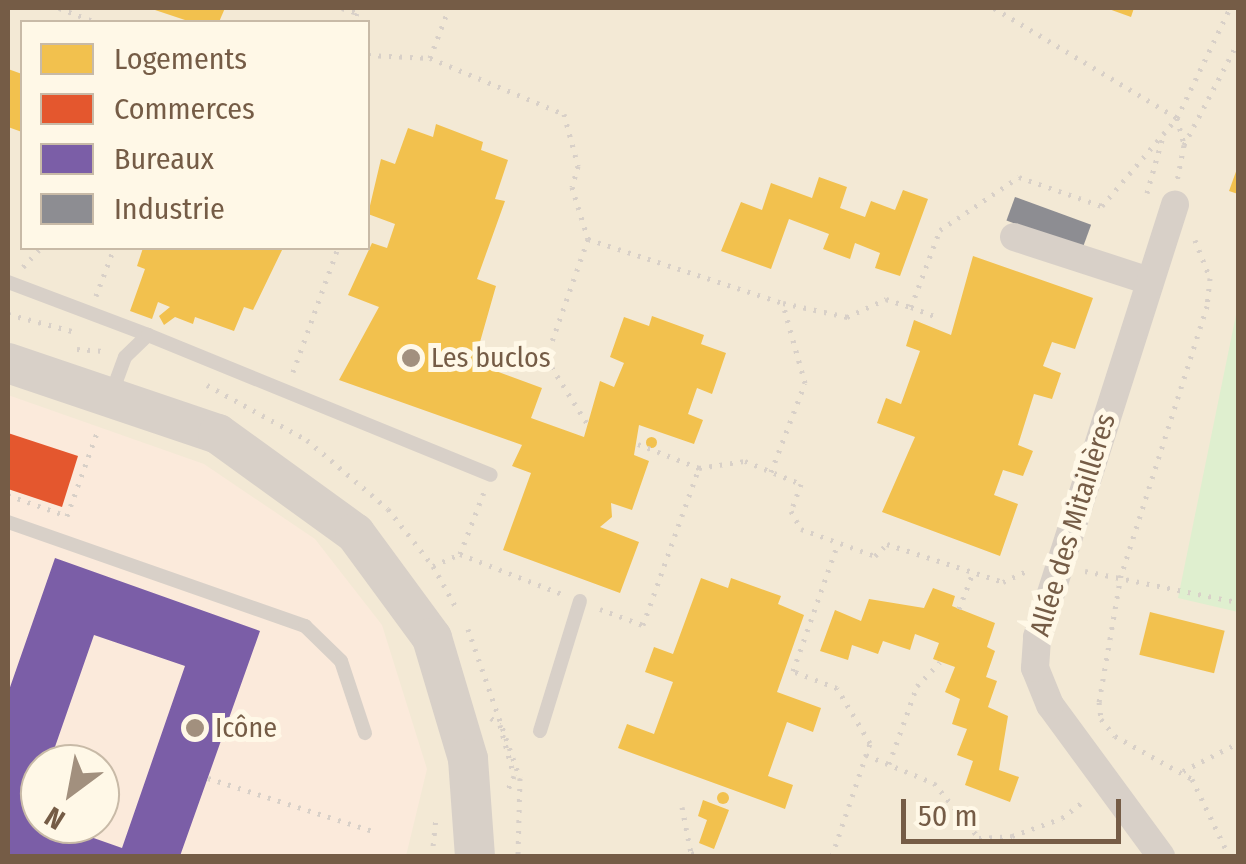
<!DOCTYPE html>
<html>
<head>
<meta charset="utf-8">
<style>
  body { margin:0 }
  #map { position:relative; width:1246px; height:864px; overflow:hidden; background:#f7f2e6; font-family:"Fira Sans Condensed",sans-serif }
  div>[style] { position:absolute }
  [style*='--x'] { left:calc(var(--x)*1px); top:calc(var(--y)*1px); width:calc(var(--w)*1px); rotate:calc(var(--a)*1deg) }
  .residential>* { inset:0; background:#f3e9d5 }
  .commercial>* { inset:0; background:#fbeadb }
  .green>* { inset:0; background:#dfefcf }
  .homes>* { inset:0; background:#f2c14e; transform-origin:0 0 }
  .round { border-radius:50% }
  .shops>* { inset:0; background:#e4572e }
  .offices>* { inset:0; background:#7b5ea7 }
  .industry>* { inset:0; background:#8d8d92; transform-origin:0 0 }
  .path>* { height:5px; margin-top:-2.5px; transform-origin:0; background:repeating-linear-gradient(90deg,#d8d0c8 0 2.5px,transparent 0 10.5px) }
  .lane>* { height:14px; margin:-7px; padding:0 7px; transform-origin:7px; border-radius:7px; background:#d8d0c8 }
  .street>* { height:28px; margin:-14px; padding:0 14px; transform-origin:14px; border-radius:14px; background:#d8d0c8 }
  .secondary>* { height:40px; margin:-20px; padding:0 20px; transform-origin:20px; border-radius:20px; background:#d8d0c8 }
  .dots>* { width:28px; height:28px; translate:-50% -50%; box-sizing:border-box; border:5px solid #fff8e7; border-radius:50% }
  span { translate:-50% -50%; white-space:nowrap; text-align:center; line-height:1.15; -webkit-text-stroke:10px #fff8e7; paint-order:stroke }
  .poi-label { font-size:28px; color:#755c46 }
  .left { translate:0 -50%; text-align:left }
  .street-label { font-size:28px; color:#755c46 }
  .frame { position:absolute; inset:0; border:10px solid #755c46; pointer-events:none }
  .legend { position:absolute; left:20px; top:20px; width:350px; height:230px; box-sizing:border-box; background:#fff8e7; border:2px solid #c8baa7; margin:0; padding:12px 18px; list-style:none; font-size:30px; color:#755c46 }
  .legend li { display:flex; align-items:center; gap:20px; height:50px }
  .legend b { width:50px; border:2px solid #c8baa7 }
  .north { position:absolute; left:20px; top:744px; width:100px; height:100px; box-sizing:border-box; background:#fff8e7; border:2px solid #c8baa7; border-radius:50%; rotate:212deg; font-size:28px; font-weight:700; line-height:40px; text-align:center; color:#755c46 }
  .north::after { content:''; display:block; margin:auto; width:35px; height:45px; background:#a2907e; clip-path:polygon(50% 0,100% 100%,50% 72%,0 100%) }
  .scale { position:absolute; left:901px; top:799px; width:220px; height:45px; box-sizing:border-box; border:5px solid #755c46; border-top:0; padding-left:12px; font-size:30px; line-height:35px; white-space:nowrap; color:#755c46; -webkit-text-stroke:8px #fff8e7; paint-order:stroke }
</style>
</head>
<body>
<div id="map">
  <div class="residential">
    <div style="clip-path:polygon(evenodd,8px 8px,1238px 8px,1238px 856px,8px 856px,8px 8px,22px 22px,368px 22px,368px 248px,22px 248px,22px 22px,8px 8px,40px 764px,100px 764px,100px 824px,40px 824px,40px 764px)"></div>
  </div>
  <div class="commercial">
    <div style="clip-path:polygon(evenodd,8px 395px,204px 464px,315px 539px,382px 625px,427px 769px,406px 856px,8px 856px,8px 395px,40px 764px,100px 764px,100px 824px,40px 824px,40px 764px)"></div>
  </div>
  <div class="green">
    <div style="clip-path:polygon(1238px 305px,1238px 612px,1178px 598px)"></div>
  </div>
  <div class="homes">
    <div style="clip-path:polygon(149px 8px,225px 8px,219px 22px,191px 22px)"></div>
    <div style="clip-path:polygon(1106px 8px,1134px 8px,1131px 17px)"></div>
    <div style="clip-path:polygon(8px 69px,22px 74px,22px 132px,8px 127px)"></div>
    <div style="clip-path:polygon(436px 124px,483px 142px,481px 150px,508px 160px,495px 199px,505px 201px,477px 279px,496px 286px,474px 363px,542px 388px,531px 418px,584px 437px,600px 381px,614px 387px,624px 363px,610px 357px,624px 317px,649px 326px,652px 316px,704px 335px,701px 344px,726px 353px,712px 394px,697px 388px,688px 414px,703px 420px,694px 444px,639px 425px,634px 455px,649px 461px,632px 510px,611px 503px,612px 517px,600px 527px,639px 542px,620px 593px,503px 550px,531px 473px,512px 466px,522px 445px,339px 380px,379px 307px,348px 295px,372px 243px,387px 248px,395px 224px,368px 214px,381px 159px,395px 164px,408px 128px,433px 137px)"></div>
    <div style="clip-path:polygon(1238px 166px,1238px 194px,1229px 191px)"></div>
    <div style="clip-path:polygon(819px 177px,847px 187px,840px 208px,865px 217px,871px 201px,895px 210px,903px 190px,928px 199px,900px 276px,875px 268px,880px 253px,855px 243px,850px 259px,823px 249px,829px 234px,789px 219px,771px 269px,721px 251px,741px 202px,762px 210px,771px 183px,812px 198px)"></div>
    <div style="clip-path:polygon(143px 248px,283px 248px,253px 310px,244px 307px,234px 331px,195px 317px,193px 324px,175px 317px,164px 325px,159px 316px,170px 307px,158px 302px,152px 319px,130px 311px,145px 269px,137px 266px)"></div>
    <div style="clip-path:polygon(973px 256px,1093px 298px,1075px 349px,1052px 342px,1043px 366px,1061px 373px,1052px 399px,1034px 394px,1018px 445px,1033px 451px,1023px 476px,1003px 470px,994px 495px,1018px 504px,1000px 556px,882px 512px,915px 437px,877px 423px,886px 398px,901px 404px,920px 351px,906px 346px,914px 320px,951px 335px)"></div>
    <div class="round" style="left:645.5px;top:436.5px;width:11px;height:11px"></div>
    <div style="clip-path:polygon(701px 578px,728px 588px,731px 578px,781px 596px,778px 604px,804px 615px,777px 692px,821px 708px,813px 732px,787px 722px,768px 776px,793px 785px,785px 809px,618px 748px,627px 724px,654px 734px,673px 682px,645px 672px,654px 647px,673px 654px)"></div>
    <div style="clip-path:polygon(933px 588px,955px 596px,952px 606px,995px 623px,987px 647px,995px 651px,986px 677px,997px 681px,988px 707px,1008px 716px,999px 770px,1019px 777px,1010px 802px,965px 785px,973px 761px,957px 755px,967px 729px,952px 724px,960px 699px,945px 692px,955px 667px,933px 659px,939px 643px,915px 634px,910px 650px,883px 641px,878px 654px,852px 645px,848px 660px,820px 651px,835px 610px,861px 621px,869px 599px,924px 608px)"></div>
    <div style="left:1150px;top:612px;width:77px;height:44px;rotate:14deg"></div>
    <div class="round" style="left:717px;top:792px;width:12px;height:12px"></div>
    <div style="clip-path:polygon(703px 800px,729px 810px,714px 849px,699px 843px,707px 820px,698px 816px)"></div>
  </div>
  <div class="shops">
    <div style="clip-path:polygon(8px 433px,78px 456px,62px 507px,8px 489px)"></div>
  </div>
  <div class="offices">
    <div style="clip-path:polygon(evenodd,55px 558px,260px 631px,180px 856px,8px 856px,8px 693px,55px 558px,94px 635px,185px 666px,122px 848px,31px 816px,40px 764px,49px 764px,94px 635px)"></div>
  </div>
  <div class="industry">
    <div style="left:1015px;top:197px;width:81px;height:25px;rotate:20deg"></div>
  </div>
  <div class="path">
    <div style="--x:59;--y:8;--w:40;--a:21"></div>
    <div style="--x:342;--y:8;--w:16;--a:18"></div>
    <div style="--x:357;--y:13;--w:10;--a:114"></div>
    <div style="--x:994;--y:8;--w:214;--a:31"></div>
    <div style="--x:1177;--y:118;--w:28;--a:75"></div>
    <div style="--x:1184;--y:145;--w:36;--a:101"></div>
    <div style="--x:368;--y:55;--w:62;--a:2.8"></div>
    <div style="--x:430;--y:58;--w:145;--a:22.7"></div>
    <div style="--x:564;--y:114;--w:54;--a:74.9"></div>
    <div style="--x:578;--y:166;--w:22;--a:106"></div>
    <div style="--x:572;--y:187;--w:54;--a:72.9"></div>
    <div style="--x:588;--y:239;--w:205;--a:18.2"></div>
    <div style="--x:783;--y:303;--w:66;--a:12.3"></div>
    <div style="--x:847;--y:317;--w:43;--a:-24.8"></div>
    <div style="--x:886;--y:299;--w:26;--a:18"></div>
    <div style="--x:911;--y:307;--w:82;--a:-69.4"></div>
    <div style="--x:940;--y:230;--w:95;--a:-33.9"></div>
    <div style="--x:1019;--y:177;--w:88;--a:19.3"></div>
    <div style="--x:1102;--y:206;--w:116;--a:-49.6"></div>
    <div style="--x:1177;--y:118;--w:122;--a:-64.3"></div>
    <div style="--x:430;--y:58;--w:53;--a:-69.2"></div>
    <div style="--x:1184;--y:145;--w:116;--a:-62.3"></div>
    <div style="--x:1147;--y:193;--w:59;--a:-74.3"></div>
    <div style="--x:588;--y:239;--w:126;--a:109.4"></div>
    <div style="--x:546;--y:358;--w:79;--a:57.9"></div>
    <div style="--x:1195;--y:240;--w:41;--a:68.5"></div>
    <div style="--x:1210;--y:278;--w:28;--a:96"></div>
    <div style="--x:1207;--y:306;--w:282;--a:107.7"></div>
    <div style="--x:1121;--y:575;--w:129;--a:99.8"></div>
    <div style="--x:1099;--y:702;--w:17;--a:83"></div>
    <div style="--x:1101;--y:719;--w:22;--a:51"></div>
    <div style="--x:1115;--y:736;--w:88;--a:29.2"></div>
    <div style="--x:1192;--y:779;--w:85;--a:64.3"></div>
    <div style="--x:23;--y:267;--w:26;--a:-47"></div>
    <div style="--x:96;--y:296;--w:51;--a:-69.4"></div>
    <div style="--x:911;--y:307;--w:26;--a:21"></div>
    <div style="--x:8;--y:314;--w:66;--a:14.9"></div>
    <div style="--x:77;--y:349;--w:27;--a:4"></div>
    <div style="--x:293;--y:372;--w:132;--a:-70.1"></div>
    <div style="--x:207;--y:385;--w:114;--a:28.8"></div>
    <div style="--x:307;--y:440;--w:106;--a:40.4"></div>
    <div style="--x:388;--y:509;--w:73;--a:51.7"></div>
    <div style="--x:433;--y:566;--w:51;--a:60.9"></div>
    <div style="--x:638;--y:444;--w:66;--a:21.5"></div>
    <div style="--x:699;--y:468;--w:47;--a:-8.7"></div>
    <div style="--x:745;--y:461;--w:61;--a:22.3"></div>
    <div style="--x:801;--y:484;--w:29;--a:110"></div>
    <div style="--x:791;--y:511;--w:21;--a:61"></div>
    <div style="--x:801;--y:529;--w:79;--a:20"></div>
    <div style="--x:875;--y:556;--w:17;--a:-45"></div>
    <div style="--x:887;--y:544;--w:122;--a:18.1"></div>
    <div style="--x:1003;--y:582;--w:29;--a:-25"></div>
    <div style="--x:771;--y:472;--w:95;--a:-69.1"></div>
    <div style="--x:805;--y:383;--w:82;--a:-105.6"></div>
    <div style="--x:8;--y:495;--w:63;--a:19.6"></div>
    <div style="--x:67;--y:516;--w:91;--a:-70.2"></div>
    <div style="--x:460;--y:554;--w:66;--a:-68.8"></div>
    <div style="--x:433;--y:566;--w:30;--a:-24"></div>
    <div style="--x:460;--y:554;--w:110;--a:21.4"></div>
    <div style="--x:1085;--y:571;--w:156;--a:11.5"></div>
    <div style="--x:600;--y:609;--w:46;--a:20.4"></div>
    <div style="--x:643;--y:625;--w:167;--a:-70.4"></div>
    <div style="--x:959;--y:609;--w:40;--a:-69"></div>
    <div style="--x:468;--y:629;--w:158;--a:70.8"></div>
    <div style="--x:520;--y:778;--w:78;--a:91.5"></div>
    <div style="--x:491;--y:718;--w:11;--a:38"></div>
    <div style="--x:500;--y:725;--w:53;--a:74.6"></div>
    <div style="--x:514;--y:776;--w:20;--a:114"></div>
    <div style="--x:866;--y:755;--w:74;--a:22.4"></div>
    <div style="--x:934;--y:783;--w:71;--a:50.7"></div>
    <div style="--x:979;--y:838;--w:33;--a:-3"></div>
    <div style="--x:1012;--y:836;--w:53;--a:-19.8"></div>
    <div style="--x:1062;--y:818;--w:31;--a:-38"></div>
    <div style="--x:889;--y:764;--w:83;--a:-70.3"></div>
    <div style="--x:917;--y:686;--w:33;--a:-46"></div>
    <div style="--x:1183;--y:771;--w:62;--a:-27"></div>
    <div style="--x:208;--y:778;--w:176;--a:17.8"></div>
    <div style="--x:682;--y:807;--w:47;--a:78.9"></div>
    <div style="--x:691;--y:853;--w:9;--a:18"></div>
    <div style="--x:432;--y:856;--w:36;--a:-84"></div>
    <div style="--x:832;--y:856;--w:119;--a:-71.4"></div>
    <div style="--x:870;--y:743;--w:64;--a:-121"></div>
    <div style="--x:837;--y:688;--w:47;--a:-158.9"></div>
    <div style="--x:793;--y:671;--w:136;--a:-70.6"></div>
  </div>
  <div class="lane">
    <div style="--x:8;--y:282;--w:150;--a:20.7"></div>
    <div style="--x:111;--y:395;--w:40;--a:-69.8"></div>
    <div style="--x:125;--y:357;--w:32;--a:-44"></div>
    <div style="--x:148;--y:335;--w:370;--a:22.2"></div>
    <div style="--x:8;--y:522;--w:315;--a:19.3"></div>
    <div style="--x:305;--y:626;--w:50;--a:44.2"></div>
    <div style="--x:341;--y:661;--w:76;--a:71.6"></div>
    <div style="--x:540;--y:731;--w:136;--a:-72.9"></div>
  </div>
  <div class="street">
    <div style="--x:1014;--y:237;--w:139;--a:18"></div>
    <div style="--x:1161;--y:856;--w:187;--a:-126.3"></div>
    <div style="--x:1050;--y:705;--w:40;--a:-112"></div>
    <div style="--x:1035;--y:668;--w:31;--a:-86"></div>
    <div style="--x:1037;--y:637;--w:454;--a:-72.3"></div>
  </div>
  <div class="secondary">
    <div style="--x:8;--y:363;--w:222;--a:18.7"></div>
    <div style="--x:218;--y:434;--w:169;--a:35.9"></div>
    <div style="--x:355;--y:533;--w:130;--a:53.7"></div>
    <div style="--x:432;--y:638;--w:126;--a:73.4"></div>
    <div style="--x:468;--y:759;--w:97;--a:85.9"></div>
  </div>
  <div class="dots">
    <div style="left:411px;top:358px;background:#a2907e"></div>
    <div style="left:195px;top:728px;background:#a2907e"></div>
  </div>
  <div class="poi-label">
    <span class="left" style="left:431px;top:358px">Les buclos</span>
    <span class="left" style="left:215px;top:728px">Icône</span>
  </div>
  <div class="street-label">
    <span style="left:1073px;top:525px;rotate:-73deg">Allée des Mitaillères</span>
  </div>
  <div class="frame"></div>
  <ul class="legend">
  <li><b style="height:28px;background:#f2c14e"></b>Logements</li>
  <li><b style="height:28px;background:#e4572e"></b>Commerces</li>
  <li><b style="height:28px;background:#7b5ea7"></b>Bureaux</li>
  <li><b style="height:28px;background:#8d8d92"></b>Industrie</li>
  </ul>
  <div class="north">N</div>
  <div class="scale">50 m</div>
</div>
</body>
</html>
